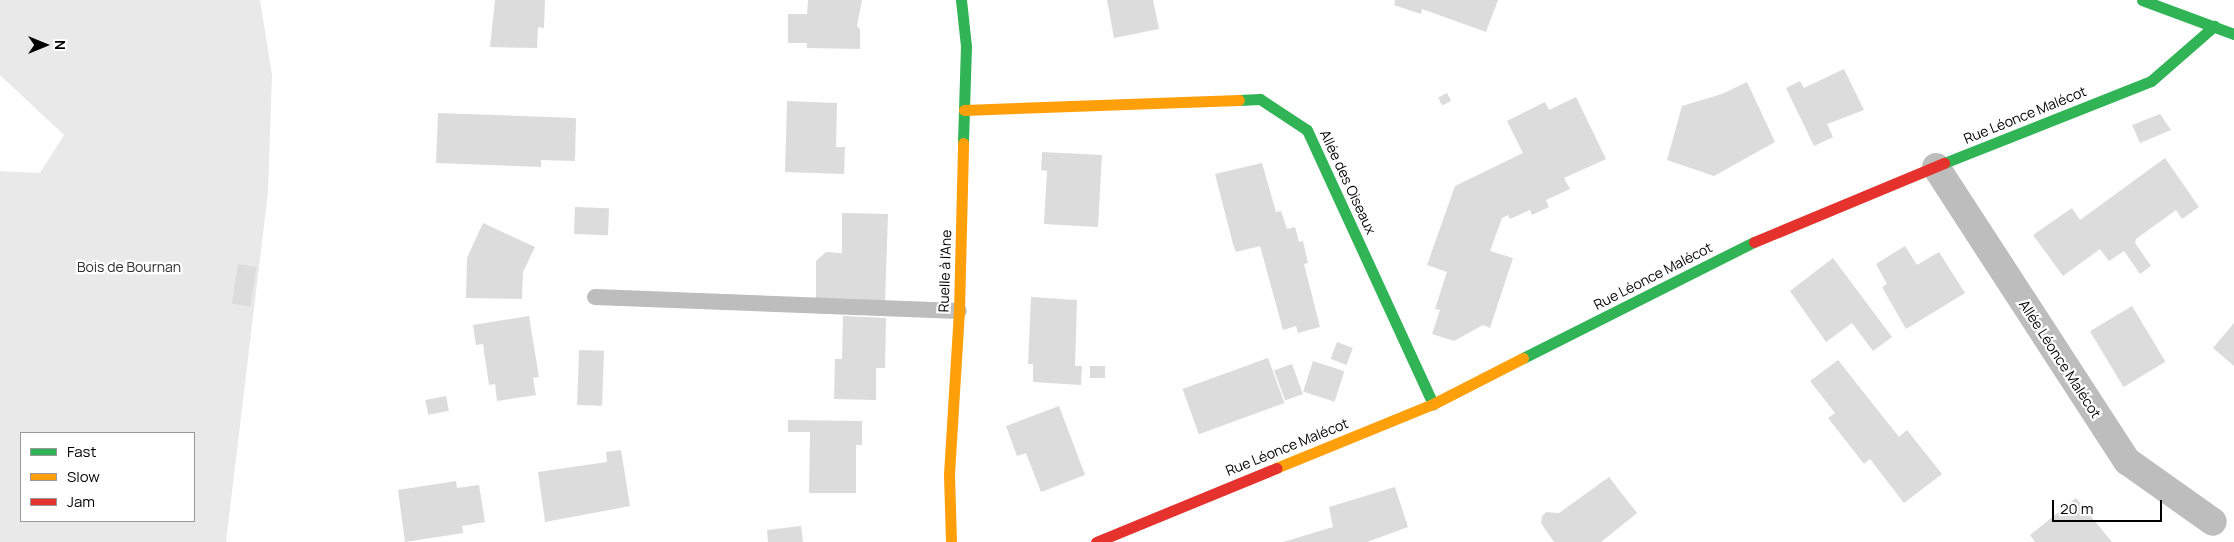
<!DOCTYPE html>
<html>
<head>
<meta charset="utf-8">
<style>
  body { margin:0 }
  #map { position:relative; width:2234px; height:542px; overflow:hidden; background:#fff; font-family:Manrope,sans-serif }
  div>[style] { position:absolute }
  [style*='--x'] { left:calc(var(--x)*1px); top:calc(var(--y)*1px); width:calc(var(--w)*1px); rotate:calc(var(--a)*1deg) }
  .green>* { inset:0; background:#e9e9e9 }
  .building>* { inset:0; background:#dcdcdc; transform-origin:0 0 }
  .lane>* { height:16px; margin:-8px; padding:0 8px; transform-origin:8px; border-radius:8px; background:#bdbdbd }
  .street>* { height:28px; margin:-14px; padding:0 14px; transform-origin:14px; border-radius:14px; background:#bdbdbd }
  .fast>* { height:11px; margin:-5.5px; padding:0 5.5px; transform-origin:5.5px; border-radius:5.5px; background:#30b455 }
  .slow>* { height:11px; margin:-5.5px; padding:0 5.5px; transform-origin:5.5px; border-radius:5.5px; background:#ff9f0a }
  .jam>* { height:11px; margin:-5.5px; padding:0 5.5px; transform-origin:5.5px; border-radius:5.5px; background:#e5322d }
  span { translate:-50% -50%; white-space:nowrap; text-align:center; line-height:1.15; -webkit-text-stroke:4.5px #fff; paint-order:stroke }
  .street-label { font-size:14px; color:#000 }
  .park-label { font-size:14px; color:#2e2e2e }
  .legend { position:absolute; left:20px; top:432px; width:175px; height:90px; box-sizing:border-box; background:#fff; border:1px solid #999; margin:0; padding:6px 9px; list-style:none; font-size:15px; color:#000 }
  .legend li { display:flex; align-items:center; gap:10px; height:25px }
  .legend b { width:25px; border:1px solid #999 }
  .north { position:absolute; left:20px; top:20px; width:50px; height:50px; -webkit-text-stroke:4px #fff; paint-order:stroke; rotate:90deg; font-size:14px; font-weight:700; line-height:20px; text-align:center; color:#000 }
  .north::after { content:''; display:block; margin:auto; width:18px; height:22px; background:#000; clip-path:polygon(50% 0,100% 100%,50% 72%,0 100%) }
  .scale { position:absolute; left:2052px; top:500px; width:110px; height:22px; box-sizing:border-box; border:2px solid #000; border-top:0; padding-left:6px; font-size:15px; line-height:18px; white-space:nowrap; color:#000; -webkit-text-stroke:4px #fff; paint-order:stroke }
</style>
</head>
<body>
<div id="map">
  <div class="green">
    <div style="clip-path:polygon(evenodd,0 0,260px 0,272px 75px,268px 192px,226px 542px,0 542px,0 171px,40px 173px,64px 135px,0 75px,0 0,21px 433px,194px 433px,194px 521px,21px 521px,21px 433px)"></div>
  </div>
  <div class="building">
    <div style="clip-path:polygon(495px 0,545px 0,544px 28px,538px 27px,537px 48px,490px 47px)"></div>
    <div style="clip-path:polygon(808px 0,862px 0,857px 26px,860px 29px,860px 49px,807px 48px,807px 43px,788px 43px,788px 14px,807px 14px)"></div>
    <div style="clip-path:polygon(1107px 0,1153px 0,1159px 29px,1114px 38px)"></div>
    <div style="clip-path:polygon(1395px 0,1498px 0,1486px 32px,1422px 9px,1421px 14px,1394px 5px)"></div>
    <div style="clip-path:polygon(1844px 69px,1864px 110px,1827px 124px,1833px 137px,1814px 146px,1786px 88px,1800px 81px,1804px 88px)"></div>
    <div style="clip-path:polygon(1747px 82px,1775px 142px,1714px 176px,1667px 160px,1682px 106px,1722px 94px)"></div>
    <div style="left:1447px;top:93px;width:9px;height:10px;rotate:63deg"></div>
    <div style="clip-path:polygon(1576px 97px,1606px 159px,1564px 178px,1570px 189px,1546px 200px,1549px 207px,1532px 215px,1530px 210px,1510px 219px,1508px 215px,1502px 218px,1490px 251px,1513px 258px,1490px 328px,1483px 325px,1454px 341px,1432px 334px,1440px 310px,1435px 309px,1447px 272px,1427px 265px,1455px 186px,1523px 153px,1507px 121px,1545px 102px,1549px 110px)"></div>
    <div style="clip-path:polygon(787px 101px,837px 103px,836px 147px,845px 147px,844px 174px,785px 172px)"></div>
    <div style="clip-path:polygon(438px 113px,576px 118px,575px 161px,541px 160px,541px 167px,436px 163px)"></div>
    <div style="clip-path:polygon(2160px 114px,2171px 130px,2140px 143px,2132px 125px)"></div>
    <div style="clip-path:polygon(1042px 152px,1102px 155px,1098px 227px,1044px 224px,1047px 171px,1041px 170px)"></div>
    <div style="clip-path:polygon(2165px 158px,2199px 207px,2182px 219px,2176px 210px,2136px 239px,2135px 243px,2151px 266px,2140px 274px,2124px 251px,2109px 261px,2100px 249px,2063px 276px,2033px 235px,2072px 208px,2080px 220px)"></div>
    <div style="clip-path:polygon(1262px 163px,1276px 212px,1281px 211px,1287px 229px,1295px 227px,1299px 242px,1303px 241px,1308px 263px,1304px 264px,1320px 327px,1298px 333px,1296px 326px,1283px 330px,1260px 246px,1236px 252px,1233px 244px,1215px 174px)"></div>
    <div style="left:575px;top:207px;width:34px;height:27px;rotate:2deg"></div>
    <div style="clip-path:polygon(842px 213px,888px 214px,885px 302px,816px 300px,816px 261px,826px 252px,842px 253px)"></div>
    <div style="clip-path:polygon(483px 223px,535px 247px,523px 272px,522px 299px,466px 298px,467px 258px)"></div>
    <div style="clip-path:polygon(1905px 246px,1917px 265px,1939px 252px,1965px 293px,1906px 329px,1882px 287px,1887px 284px,1876px 264px)"></div>
    <div style="clip-path:polygon(1833px 258px,1892px 337px,1873px 351px,1852px 323px,1826px 342px,1790px 291px)"></div>
    <div style="left:238px;top:264px;width:19px;height:40px;rotate:9deg"></div>
    <div style="clip-path:polygon(1031px 297px,1077px 300px,1075px 366px,1082px 366px,1081px 385px,1033px 382px,1033px 364px,1028px 364px)"></div>
    <div style="left:2132px;top:306px;width:65px;height:49px;rotate:59deg"></div>
    <div style="clip-path:polygon(529px 316px,539px 377px,533px 378px,536px 395px,497px 401px,495px 384px,489px 385px,483px 344px,476px 345px,473px 325px)"></div>
    <div style="clip-path:polygon(843px 316px,886px 318px,885px 368px,876px 368px,876px 400px,834px 399px,835px 359px,842px 359px)"></div>
    <div style="clip-path:polygon(2234px 323px,2234px 366px,2213px 348px)"></div>
    <div style="left:1337px;top:342px;width:17px;height:18px;rotate:21deg"></div>
    <div style="left:579px;top:350px;width:25px;height:55px;rotate:2deg"></div>
    <div style="left:1268px;top:358px;width:48px;height:91px;rotate:70deg"></div>
    <div style="clip-path:polygon(1838px 360px,1899px 437px,1907px 430px,1942px 474px,1904px 503px,1870px 459px,1864px 464px,1828px 418px,1835px 413px,1810px 381px)"></div>
    <div style="left:1313px;top:361px;width:33px;height:32px;rotate:18deg"></div>
    <div style="left:1292px;top:364px;width:32px;height:19px;rotate:70deg"></div>
    <div style="left:1090px;top:366px;width:15px;height:12px"></div>
    <div style="left:446px;top:396px;width:15px;height:21px;rotate:79deg"></div>
    <div style="clip-path:polygon(1059px 406px,1085px 475px,1041px 492px,1026px 453px,1017px 456px,1006px 426px)"></div>
    <div style="clip-path:polygon(788px 420px,862px 421px,862px 445px,856px 445px,856px 493px,809px 493px,810px 432px,788px 432px)"></div>
    <div style="clip-path:polygon(621px 450px,630px 506px,545px 522px,538px 472px,607px 462px,606px 452px)"></div>
    <div style="clip-path:polygon(1609px 477px,1637px 513px,1601px 542px,1554px 542px,1541px 523px,1542px 516px,1546px 512px,1559px 513px)"></div>
    <div style="clip-path:polygon(456px 481px,457px 488px,479px 485px,485px 522px,462px 526px,463px 533px,405px 542px,398px 490px)"></div>
    <div style="clip-path:polygon(1395px 487px,1408px 527px,1367px 542px,1283px 542px,1333px 527px,1329px 507px)"></div>
    <div style="clip-path:polygon(2076px 498px,2112px 542px,2035px 542px,2030px 535px)"></div>
    <div style="clip-path:polygon(801px 526px,803px 542px,768px 542px,767px 530px)"></div>
  </div>
  <div class="lane">
    <div style="--x:595;--y:297;--w:364;--a:2.2"></div>
  </div>
  <div class="street">
    <div style="--x:1936;--y:167;--w:351;--a:57"></div>
    <div style="--x:2127;--y:461;--w:105;--a:35.3"></div>
  </div>
  <div class="fast">
    <div style="--x:961;--y:0;--w:46;--a:83.8"></div>
    <div style="--x:966;--y:46;--w:97;--a:91.8"></div>
    <div style="--x:2142;--y:0;--w:98;--a:20.3"></div>
    <div style="--x:1239;--y:100;--w:21;--a:-3"></div>
    <div style="--x:1260;--y:99;--w:56;--a:33.4"></div>
    <div style="--x:1307;--y:130;--w:302;--a:65.3"></div>
    <div style="--x:1944;--y:163;--w:223;--a:-21.6"></div>
    <div style="--x:2151;--y:81;--w:84;--a:-41.1"></div>
    <div style="--x:1523;--y:358;--w:258;--a:-26.7"></div>
  </div>
  <div class="slow">
    <div style="--x:964;--y:110;--w:275;--a:-2.1"></div>
    <div style="--x:1276;--y:468;--w:170;--a:-22.2"></div>
    <div style="--x:1433;--y:404;--w:101;--a:-27.1"></div>
    <div style="--x:951;--y:542;--w:68;--a:-91.7"></div>
    <div style="--x:949;--y:474;--w:163;--a:-86.5"></div>
    <div style="--x:959;--y:311;--w:168;--a:-88.6"></div>
  </div>
  <div class="jam">
    <div style="--x:1754;--y:242;--w:206;--a:-22.6"></div>
    <div style="--x:1096;--y:542;--w:195;--a:-22.3"></div>
  </div>
  <div class="street-label">
    <span style="left:2025px;top:115px;rotate:-22deg">Rue Léonce Malécot</span>
    <span style="left:1348px;top:182px;rotate:65deg">Allée des Oiseaux</span>
    <span style="left:945px;top:271px;rotate:-88deg">Ruelle à l'Ane</span>
    <span style="left:1653px;top:276px;rotate:-27deg">Rue Léonce Malécot</span>
    <span style="left:2060px;top:359px;rotate:57deg">Allée Léonce Malécot</span>
    <span style="left:1287px;top:447px;rotate:-22deg">Rue Léonce Malécot</span>
  </div>
  <div class="park-label">
    <span style="left:129px;top:267px">Bois de Bournan</span>
  </div>
  <ul class="legend">
  <li><b style="height:6px;background:#30b455"></b>Fast</li>
  <li><b style="height:6px;background:#ff9f0a"></b>Slow</li>
  <li><b style="height:6px;background:#e5322d"></b>Jam</li>
  </ul>
  <div class="north">N</div>
  <div class="scale">20 m</div>
</div>
</body>
</html>
